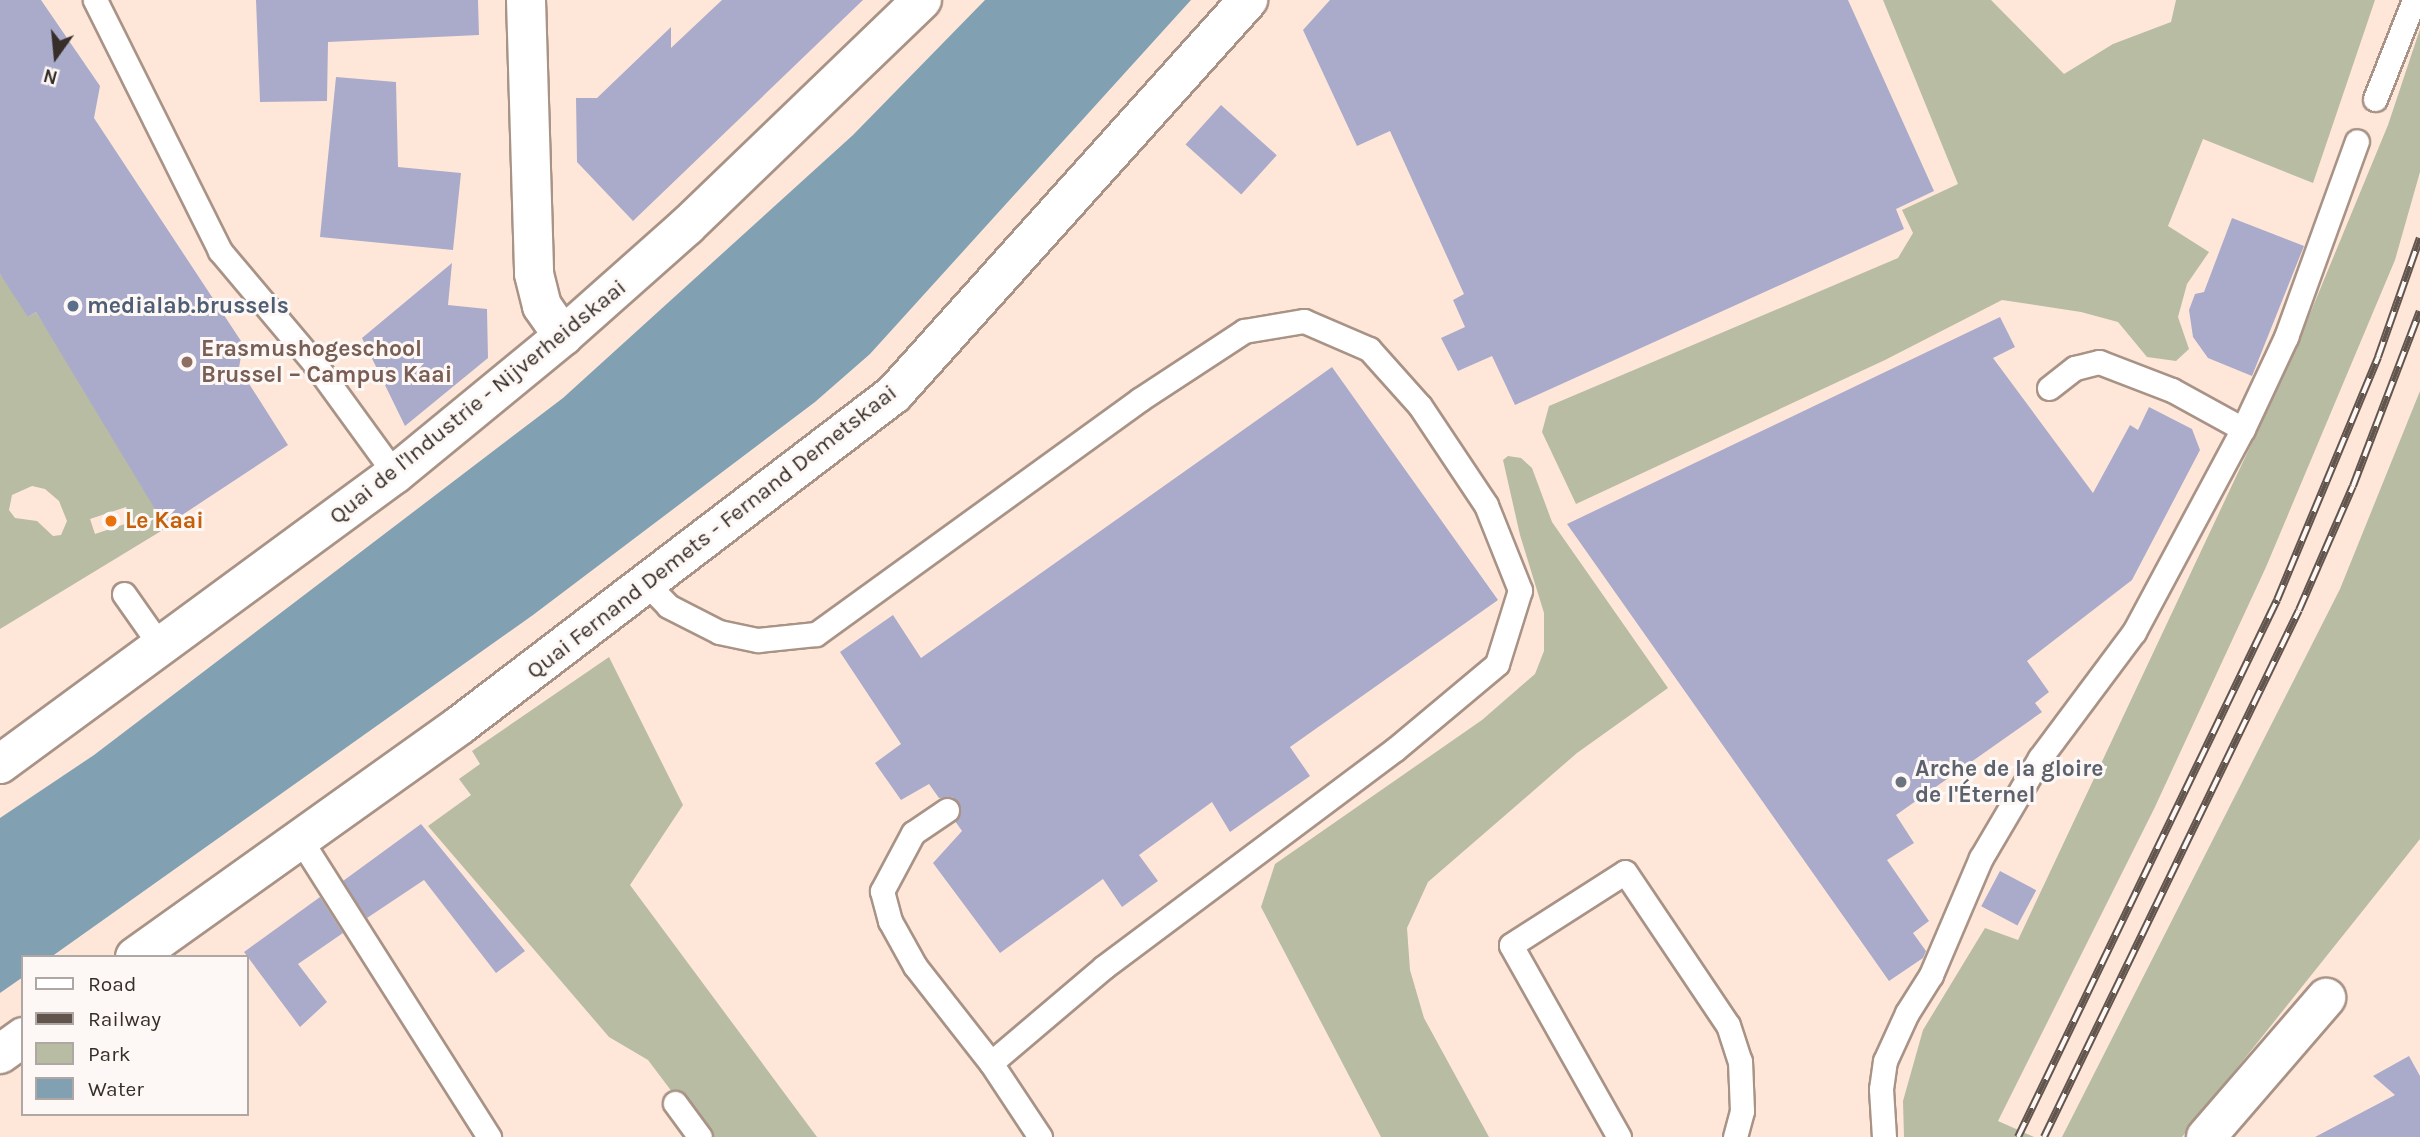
<!DOCTYPE html>
<html>
<head>
<meta charset="utf-8">
<style>
  body { margin:0 }
  #map { position:relative; width:2420px; height:1137px; overflow:hidden; background:#fee7d9; font-family:Karla,sans-serif }
  div>[style] { position:absolute }
  [style*='--x'] { left:calc(var(--x)*1px); top:calc(var(--y)*1px); width:calc(var(--w)*1px); rotate:calc(var(--a)*1deg) }
  .green>* { inset:0; background:#b7bca3 }
  .water>* { inset:0; background:#81a1b3 }
  .building>* { inset:0; background:#aaabca; transform-origin:0 0 }
  .roads { filter:drop-shadow(2px 0 #a89386) drop-shadow(-2px 0 #a89386) drop-shadow(0 2px #a89386) drop-shadow(0 -2px #a89386) }
  .service>* { height:23px; margin:-11.5px; padding:0 11.5px; transform-origin:11.5px; border-radius:11.5px; background:#fff }
  .minor>* { height:38px; margin:-19px; padding:0 19px; transform-origin:19px; border-radius:19px; background:#fff }
  .tertiary>* { height:38px; margin:-19px; padding:0 19px; transform-origin:19px; border-radius:19px; background:#fff }
  .rail>* { height:8px; margin-top:-4px; transform-origin:0; background:repeating-linear-gradient(90deg,#fdf8f5 0 16px,#61554e 0 32px); box-sizing:border-box; border-block:2px solid #61554e }
  .dots>* { width:19px; height:19px; translate:-50% -50%; box-sizing:border-box; border:4px solid #fdf8f5; border-radius:50% }
  span { translate:-50% -50%; white-space:nowrap; text-align:center; line-height:1.15; -webkit-text-stroke:6px #fdf8f5; paint-order:stroke }
  .service-label { font-size:23px; color:#4e5e75; font-weight:700 }
  .left { translate:0 -50%; text-align:left }
  .education-label { font-size:23px; color:#785e54; font-weight:700 }
  .street-label { font-size:23px; color:#372e29 }
  .food-label { font-size:23px; color:#c56008; font-weight:700 }
  .worship-label { font-size:23px; color:#5b616d; font-weight:700 }
  .legend { position:absolute; left:21px; top:955px; width:228px; height:161px; box-sizing:border-box; background:#fdf8f5; border:2px solid #aea7a3; margin:0; padding:9px 12px; list-style:none; font-size:21px; color:#372e29 }
  .legend li { display:flex; align-items:center; gap:14px; height:35px }
  .legend b { width:35px; border:2px solid #aea7a3 }
  .north { position:absolute; left:21px; top:21px; width:70px; height:70px; -webkit-text-stroke:5px #fdf8f5; paint-order:stroke; rotate:195deg; font-size:19px; font-weight:700; line-height:28px; text-align:center; color:#372e29 }
  .north::after { content:''; display:block; margin:auto; width:24px; height:32px; background:#372e29; clip-path:polygon(50% 0,100% 100%,50% 72%,0 100%) }
</style>
</head>
<body>
<div id="map">
  <div class="green">
    <div style="clip-path:polygon(1883px 0,1991px 0,2064px 74px,2113px 44px,2171px 22px,2176px 0,2375px 0,2313px 183px,2203px 139px,2168px 226px,2209px 252px,2187px 284px,2178px 317px,2189px 349px,2176px 361px,2147px 357px,2118px 322px,2081px 312px,2002px 300px,1885px 360px,1576px 504px,1542px 432px,1549px 406px,1898px 258px,1913px 233px,1902px 210px,1958px 184px)"></div>
    <div style="clip-path:polygon(2420px 29px,2420px 172px,2395px 260px,2266px 567px,2154px 809px,1998px 1121px,2034px 1137px,1904px 1137px,1903px 1101px,1923px 1030px,1985px 928px,2018px 940px,2290px 362px,2388px 125px)"></div>
    <div style="clip-path:polygon(evenodd,0 274px,29px 311px,28px 317px,36px 312px,171px 525px,0 629px,0 274px,32px 486px,45px 489px,59px 501px,67px 521px,61px 535px,53px 536px,37px 521px,15px 518px,9px 510px,12px 495px,32px 486px,0 274px,126px 507px,131px 522px,95px 534px,90px 519px,126px 507px)"></div>
    <div style="clip-path:polygon(2420px 391px,2420px 839px,2182px 1137px,2062px 1137px,2340px 589px)"></div>
    <div style="clip-path:polygon(1508px 456px,1521px 458px,1532px 468px,1552px 522px,1668px 688px,1577px 753px,1428px 882px,1407px 928px,1410px 970px,1424px 1018px,1489px 1137px,1381px 1137px,1261px 907px,1275px 864px,1482px 720px,1535px 674px,1544px 651px,1544px 613px,1520px 535px,1503px 460px)"></div>
    <div style="clip-path:polygon(609px 657px,683px 805px,630px 885px,817px 1137px,706px 1137px,648px 1060px,609px 1037px,428px 826px,471px 795px,459px 779px,480px 764px,472px 751px)"></div>
  </div>
  <div class="water">
    <div style="clip-path:polygon(985px 0,1191px 0,870px 354px,815px 402px,533px 615px,51px 957px,23px 957px,23px 977px,0 993px,0 818px,94px 755px,563px 398px,853px 135px)"></div>
  </div>
  <div class="building">
    <div style="clip-path:polygon(0 0,41px 0,100px 86px,94px 118px,243px 344px,239px 368px,288px 445px,170px 523px,163px 512px,158px 514px,36px 312px,28px 317px,0 274px)"></div>
    <div style="clip-path:polygon(256px 0,478px 0,479px 35px,328px 42px,327px 101px,260px 102px)"></div>
    <div style="clip-path:polygon(722px 0,863px 0,633px 221px,577px 162px,576px 98px,597px 98px,671px 27px,671px 48px)"></div>
    <div style="clip-path:polygon(1330px 0,1848px 0,1934px 191px,1896px 209px,1904px 229px,1515px 405px,1492px 356px,1458px 371px,1441px 338px,1465px 327px,1453px 300px,1464px 294px,1390px 131px,1357px 146px,1303px 30px)"></div>
    <div style="clip-path:polygon(336px 77px,396px 82px,398px 167px,461px 173px,453px 250px,320px 237px)"></div>
    <div style="left:1221px;top:105px;width:75px;height:53px;rotate:42deg"></div>
    <div style="clip-path:polygon(2232px 218px,2304px 246px,2252px 376px,2208px 358px,2193px 337px,2189px 310px,2195px 294px,2204px 292px)"></div>
    <div style="clip-path:polygon(452px 263px,448px 305px,487px 309px,488px 358px,405px 426px,362px 338px)"></div>
    <div style="clip-path:polygon(2000px 317px,2015px 347px,1993px 358px,2093px 493px,2130px 425px,2138px 430px,2149px 407px,2192px 429px,2200px 450px,2132px 580px,2027px 661px,2049px 692px,2035px 703px,2042px 712px,1896px 815px,1914px 843px,1887px 860px,1929px 921px,1913px 933px,1926px 951px,1923px 958px,1889px 981px,1567px 524px)"></div>
    <div style="clip-path:polygon(1332px 367px,1498px 600px,1290px 747px,1310px 776px,1230px 832px,1212px 802px,1139px 855px,1158px 881px,1122px 907px,1103px 879px,1000px 953px,933px 863px,962px 831px,955px 821px,959px 803px,952px 797px,939px 798px,929px 784px,901px 800px,875px 763px,901px 744px,840px 652px,893px 615px,921px 658px)"></div>
    <div style="clip-path:polygon(421px 824px,525px 951px,496px 973px,424px 880px,367px 918px,343px 881px)"></div>
    <div style="left:2000px;top:871px;width:41px;height:40px;rotate:28deg"></div>
    <div style="clip-path:polygon(320px 897px,343px 933px,298px 964px,327px 1002px,300px 1027px,244px 952px)"></div>
    <div style="clip-path:polygon(2409px 1056px,2420px 1076px,2420px 1137px,2315px 1137px,2395px 1095px,2373px 1076px)"></div>
  </div>
  <div class="roads">
    <div class="service">
      <div style="--x:95;--y:0;--w:280;--a:63.5"></div>
      <div style="--x:220;--y:251;--w:148;--a:49.9"></div>
      <div style="--x:315;--y:364;--w:136;--a:54"></div>
      <div style="--x:2375;--y:99;--w:106;--a:-68.5"></div>
      <div style="--x:2049;--y:388;--w:33;--a:-38"></div>
      <div style="--x:2075;--y:368;--w:25;--a:-14"></div>
      <div style="--x:2099;--y:362;--w:78;--a:21"></div>
      <div style="--x:2172;--y:390;--w:81;--a:28.8"></div>
      <div style="--x:648;--y:585;--w:29;--a:46"></div>
      <div style="--x:668;--y:606;--w:57;--a:27"></div>
      <div style="--x:719;--y:632;--w:40;--a:12"></div>
      <div style="--x:758;--y:640;--w:58;--a:-5.9"></div>
      <div style="--x:816;--y:634;--w:399;--a:-35.9"></div>
      <div style="--x:1139;--y:400;--w:126;--a:-33.3"></div>
      <div style="--x:1244;--y:331;--w:61;--a:-9.5"></div>
      <div style="--x:1304;--y:321;--w:71;--a:23.3"></div>
      <div style="--x:1369;--y:349;--w:76;--a:48.2"></div>
      <div style="--x:1420;--y:406;--w:119;--a:56.3"></div>
      <div style="--x:1486;--y:505;--w:92;--a:68.2"></div>
      <div style="--x:1520;--y:590;--w:77;--a:107.3"></div>
      <div style="--x:1497;--y:664;--w:134;--a:140.1"></div>
      <div style="--x:1394;--y:750;--w:362;--a:143.2"></div>
      <div style="--x:1104;--y:967;--w:148;--a:139.7"></div>
      <div style="--x:991;--y:1063;--w:89;--a:56.5"></div>
      <div style="--x:124;--y:594;--w:66;--a:54.9"></div>
      <div style="--x:947;--y:810;--w:41;--a:145.9"></div>
      <div style="--x:913;--y:833;--w:66;--a:118.1"></div>
      <div style="--x:882;--y:891;--w:31;--a:75"></div>
      <div style="--x:890;--y:921;--w:51;--a:60.9"></div>
      <div style="--x:915;--y:966;--w:123;--a:51.9"></div>
      <div style="--x:300;--y:839;--w:353;--a:57.6"></div>
      <div style="--x:675;--y:1103;--w:42;--a:53.7"></div>
      <div style="--x:1619;--y:1137;--w:220;--a:-119.4"></div>
      <div style="--x:1511;--y:945;--w:135;--a:-32.6"></div>
      <div style="--x:1625;--y:872;--w:184;--a:56.1"></div>
      <div style="--x:1728;--y:1025;--w:38;--a:72"></div>
      <div style="--x:1740;--y:1061;--w:50;--a:87.7"></div>
      <div style="--x:1742;--y:1111;--w:27;--a:105"></div>
      <div style="--x:1884;--y:1137;--w:48;--a:-93.6"></div>
      <div style="--x:1881;--y:1089;--w:28;--a:-82"></div>
      <div style="--x:1885;--y:1061;--w:53;--a:-65.4"></div>
      <div style="--x:1907;--y:1013;--w:45;--a:-57.7"></div>
      <div style="--x:1931;--y:975;--w:127;--a:-66.9"></div>
      <div style="--x:1981;--y:858;--w:116;--a:-59.5"></div>
      <div style="--x:2040;--y:758;--w:157;--a:-53.3"></div>
      <div style="--x:2134;--y:632;--w:230;--a:-61.8"></div>
      <div style="--x:2243;--y:429;--w:102;--a:-64.9"></div>
      <div style="--x:2286;--y:337;--w:208;--a:-70.1"></div>
    </div>
    <div class="minor">
      <div style="--x:526;--y:0;--w:274;--a:88.3"></div>
      <div style="--x:534;--y:274;--w:33;--a:76"></div>
      <div style="--x:542;--y:306;--w:37;--a:55"></div>
      <div style="--x:0;--y:764;--w:490;--a:-36.3"></div>
      <div style="--x:395;--y:474;--w:217;--a:-39.4"></div>
      <div style="--x:563;--y:336;--w:166;--a:-41.6"></div>
      <div style="--x:687;--y:226;--w:326;--a:-43.9"></div>
      <div style="--x:2206;--y:1137;--w:184;--a:-49.2"></div>
    </div>
    <div class="tertiary">
      <div style="--x:135;--y:957;--w:399;--a:-35.5"></div>
      <div style="--x:460;--y:725;--w:546;--a:-37.33"></div>
      <div style="--x:894;--y:394;--w:530;--a:-48.06"></div>
      <div style="--x:0;--y:1054;--w:29;--a:-36"></div>
    </div>
  </div>
  <div class="rail">
    <div style="--x:2018;--y:1137;--w:596;--a:-64.25"></div>
    <div style="--x:2277;--y:600;--w:263;--a:-67.4"></div>
    <div style="--x:2378;--y:357;--w:126;--a:-70.6"></div>
    <div style="--x:2044;--y:1137;--w:585;--a:-64.18"></div>
    <div style="--x:2299;--y:610;--w:135;--a:-66.5"></div>
    <div style="--x:2353;--y:486;--w:187;--a:-69.1"></div>
  </div>
  <div class="dots">
    <div style="left:73px;top:306px;background:#5c6f8a"></div>
    <div style="left:187px;top:362px;background:#8d6e63"></div>
    <div style="left:111px;top:521px;background:#e8710a"></div>
    <div style="left:1901px;top:782px;background:#6b7280"></div>
  </div>
  <div class="service-label">
    <span class="left" style="left:87px;top:306px">medialab.brussels</span>
  </div>
  <div class="education-label">
    <span class="left" style="left:201px;top:362px">Erasmushogeschool<br>Brussel – Campus Kaai</span>
  </div>
  <div class="street-label">
    <span style="left:478px;top:402px;rotate:-39deg">Quai de l'Industrie - Nijverheidskaai</span>
    <span style="left:712px;top:532px;rotate:-38deg">Quai Fernand Demets - Fernand Demetskaai</span>
  </div>
  <div class="food-label">
    <span class="left" style="left:125px;top:521px">Le Kaai</span>
  </div>
  <div class="worship-label">
    <span class="left" style="left:1915px;top:782px">Arche de la gloire<br>de l'Éternel</span>
  </div>
  <ul class="legend">
  <li><b style="height:9px;background:#fff"></b>Road</li>
  <li><b style="height:9px;background:#61554e"></b>Railway</li>
  <li><b style="height:19px;background:#b7bca3"></b>Park</li>
  <li><b style="height:19px;background:#81a1b3"></b>Water</li>
  </ul>
  <div class="north">N</div>
</div>
</body>
</html>
